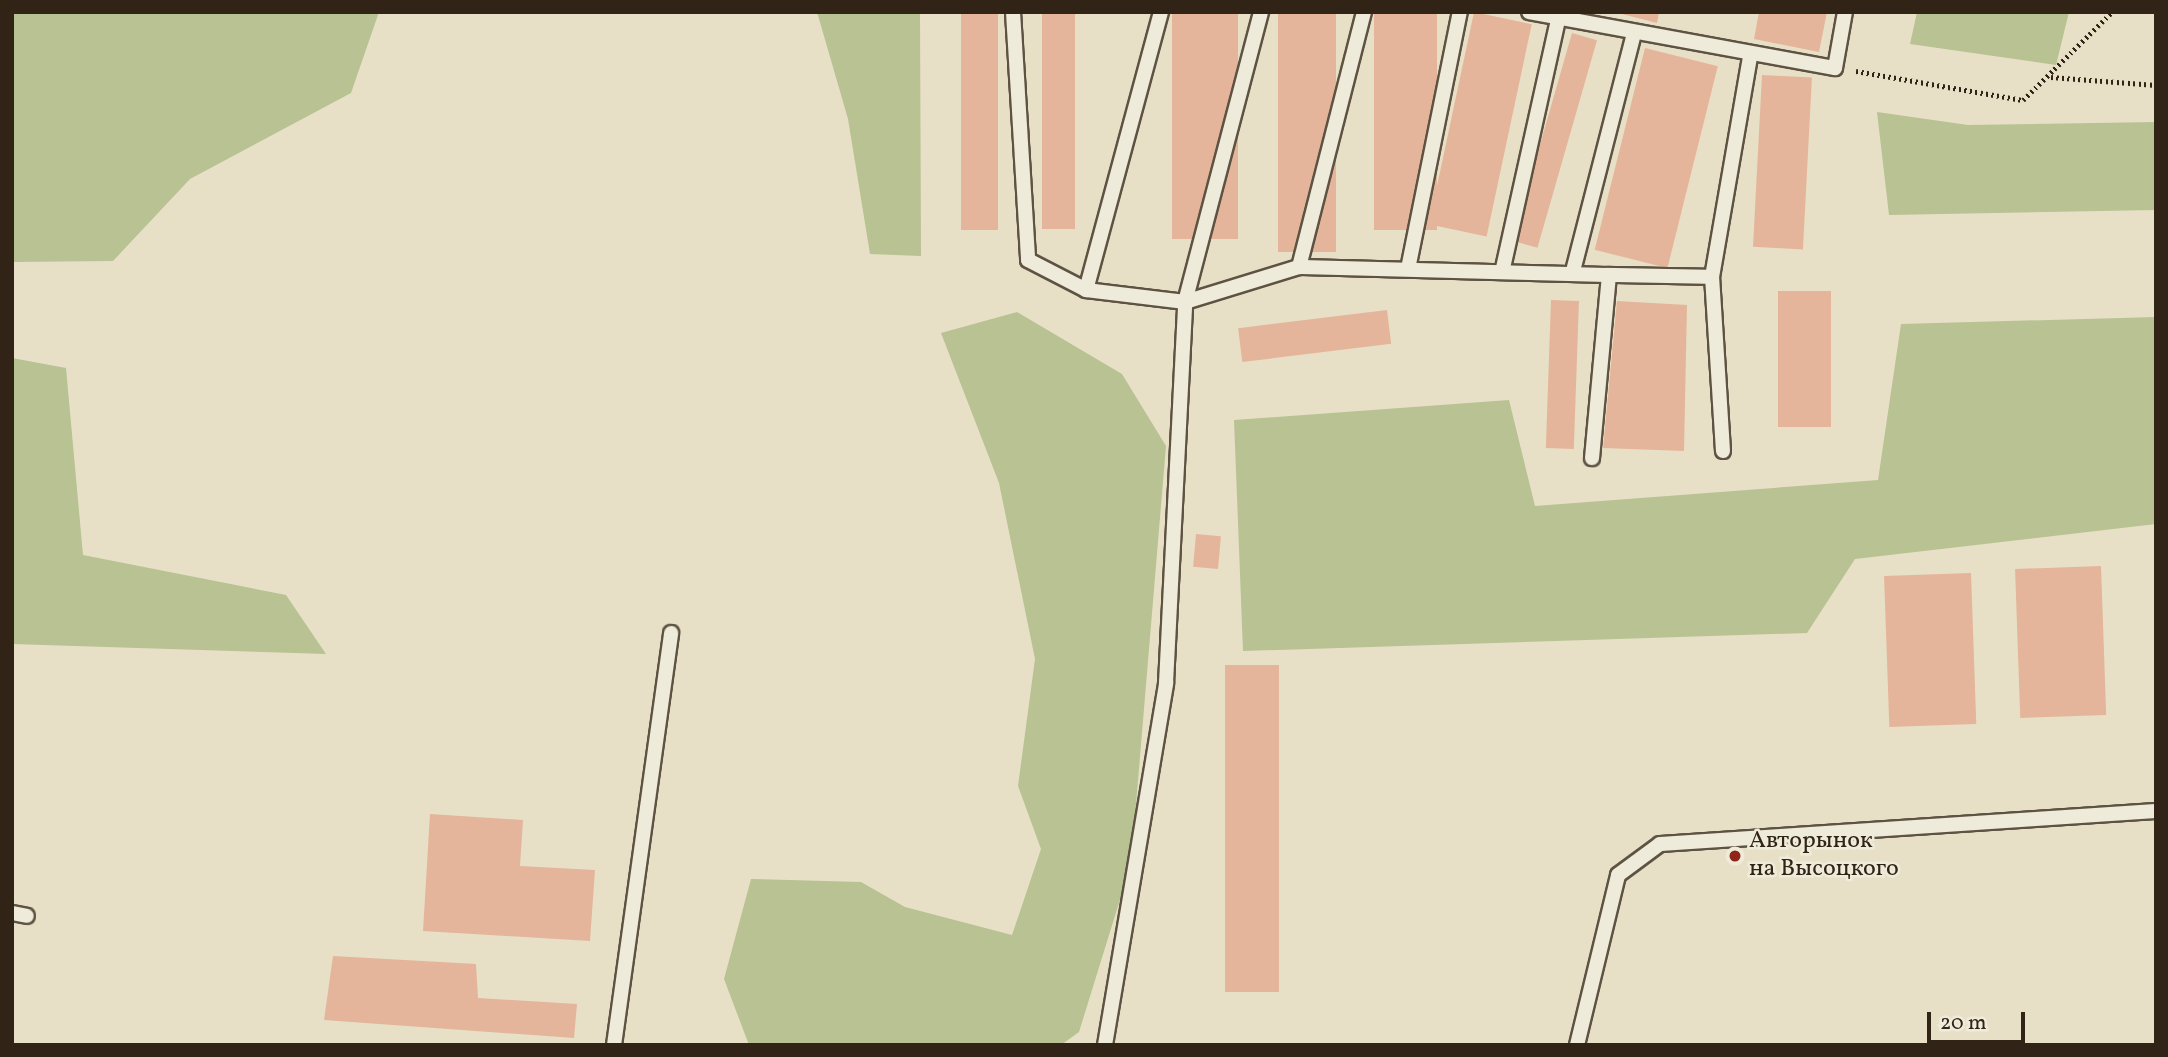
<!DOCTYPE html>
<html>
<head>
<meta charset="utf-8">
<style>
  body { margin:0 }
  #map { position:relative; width:2168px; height:1057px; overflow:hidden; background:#e7e0c6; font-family:Vollkorn,serif }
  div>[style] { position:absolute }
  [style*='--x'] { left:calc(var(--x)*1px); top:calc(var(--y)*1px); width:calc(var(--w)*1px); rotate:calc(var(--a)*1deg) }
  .green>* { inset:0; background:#b8c293 }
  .building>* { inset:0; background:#e4b59a; transform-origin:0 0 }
  .path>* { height:4.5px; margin-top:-2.25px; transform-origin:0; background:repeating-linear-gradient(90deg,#312417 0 2px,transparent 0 5.5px) }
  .roads { filter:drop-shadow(2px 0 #5e5343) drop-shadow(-2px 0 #5e5343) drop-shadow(0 2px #5e5343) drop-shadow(0 -2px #5e5343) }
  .service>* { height:14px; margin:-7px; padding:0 7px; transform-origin:7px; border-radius:7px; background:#efebda }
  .dots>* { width:19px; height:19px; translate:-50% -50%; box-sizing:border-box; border:4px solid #efebda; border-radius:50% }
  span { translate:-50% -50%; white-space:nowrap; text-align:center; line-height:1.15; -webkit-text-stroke:5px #efebda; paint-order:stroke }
  .poi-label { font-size:24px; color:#312417 }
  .left { translate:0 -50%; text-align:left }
  .frame { position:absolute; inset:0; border:14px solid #312417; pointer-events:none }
  .scale { position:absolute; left:1927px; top:1012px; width:98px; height:32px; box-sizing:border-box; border:4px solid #312417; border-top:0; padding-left:9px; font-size:21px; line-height:24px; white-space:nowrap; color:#312417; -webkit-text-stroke:5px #efebda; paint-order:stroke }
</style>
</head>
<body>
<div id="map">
  <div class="green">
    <div style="clip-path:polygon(12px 12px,379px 12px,351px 93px,190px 179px,113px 261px,12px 262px)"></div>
    <div style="clip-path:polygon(817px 12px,920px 12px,921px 256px,870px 254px,848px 119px)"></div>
    <div style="clip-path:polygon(1917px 12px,2069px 12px,2056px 65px,1910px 44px)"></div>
    <div style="clip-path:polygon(1877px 112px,1968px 125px,2156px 122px,2156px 210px,1889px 215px)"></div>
    <div style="clip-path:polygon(1017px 312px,1122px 374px,1166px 446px,1131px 864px,1079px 1032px,1061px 1045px,749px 1045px,724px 979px,751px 879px,861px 882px,905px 907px,1012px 935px,1041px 849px,1018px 786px,1035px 659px,999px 483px,941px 333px)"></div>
    <div style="clip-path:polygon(2156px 317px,2156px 524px,1855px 559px,1807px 633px,1243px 651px,1234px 420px,1509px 400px,1535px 506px,1878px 480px,1901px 324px)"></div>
    <div style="clip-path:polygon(12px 358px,66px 368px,83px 555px,286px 595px,326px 654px,12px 644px)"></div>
  </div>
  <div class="building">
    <div style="left:961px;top:12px;width:37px;height:218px"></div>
    <div style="left:1042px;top:12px;width:33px;height:217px"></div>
    <div style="left:1172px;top:12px;width:66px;height:227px"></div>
    <div style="left:1278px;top:12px;width:58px;height:240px"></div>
    <div style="left:1374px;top:12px;width:63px;height:218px"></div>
    <div style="left:1474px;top:12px;width:59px;height:217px;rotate:12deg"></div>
    <div style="clip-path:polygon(1614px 12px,1659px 12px,1657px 23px)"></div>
    <div style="clip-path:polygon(1759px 12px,1827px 12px,1819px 52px,1754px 39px)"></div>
    <div style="left:1572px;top:33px;width:26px;height:216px;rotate:16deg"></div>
    <div style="left:1645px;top:48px;width:75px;height:208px;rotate:14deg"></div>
    <div style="left:1762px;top:75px;width:50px;height:172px;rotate:3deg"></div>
    <div style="left:1778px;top:291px;width:53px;height:136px"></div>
    <div style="left:1551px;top:300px;width:28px;height:148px;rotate:2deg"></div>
    <div style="clip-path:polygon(1617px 301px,1687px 305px,1684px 451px,1603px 448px)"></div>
    <div style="left:1387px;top:310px;width:34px;height:150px;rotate:83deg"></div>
    <div style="left:1196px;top:534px;width:25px;height:33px;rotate:5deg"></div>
    <div style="left:2101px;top:566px;width:149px;height:86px;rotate:88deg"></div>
    <div style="left:1971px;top:573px;width:151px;height:87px;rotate:88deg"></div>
    <div style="left:1225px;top:665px;width:54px;height:327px"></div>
    <div style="clip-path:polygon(430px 814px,523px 820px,520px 866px,595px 870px,590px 941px,423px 931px)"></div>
    <div style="clip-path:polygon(333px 956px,476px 964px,478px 998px,577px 1004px,574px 1038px,324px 1020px)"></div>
  </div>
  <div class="path">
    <div style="--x:1856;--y:71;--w:169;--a:9.9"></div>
    <div style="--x:2023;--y:100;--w:125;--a:-44.7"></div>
    <div style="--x:2051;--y:77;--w:105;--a:4.4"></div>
  </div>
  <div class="roads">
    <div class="service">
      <div style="--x:1013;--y:12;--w:248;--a:86.5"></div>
      <div style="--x:1028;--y:260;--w:65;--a:27.3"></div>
      <div style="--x:1086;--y:290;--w:100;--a:6.9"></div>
      <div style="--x:1185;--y:302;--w:119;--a:-17.1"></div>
      <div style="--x:1299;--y:267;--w:310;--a:1.5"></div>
      <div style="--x:1609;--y:275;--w:184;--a:95.3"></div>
      <div style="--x:1529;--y:12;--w:311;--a:10.4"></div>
      <div style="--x:1835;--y:68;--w:57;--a:-79.9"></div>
      <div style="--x:1299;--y:267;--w:263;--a:-75.7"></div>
      <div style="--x:1503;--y:268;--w:255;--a:-77.5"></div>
      <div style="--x:1408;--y:269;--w:262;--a:-78.6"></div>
      <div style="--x:1573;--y:271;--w:245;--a:-75.6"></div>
      <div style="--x:1609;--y:275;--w:103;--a:1.1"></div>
      <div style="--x:1086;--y:290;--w:288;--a:-74.9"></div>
      <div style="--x:1723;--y:451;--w:174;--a:-93.6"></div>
      <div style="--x:1712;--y:277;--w:224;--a:-80.2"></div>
      <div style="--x:12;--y:913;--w:15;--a:11"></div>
      <div style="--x:614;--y:1045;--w:416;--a:-82.1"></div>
      <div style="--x:1105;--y:1045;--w:367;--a:-80.4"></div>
      <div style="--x:1166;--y:683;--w:381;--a:-87.1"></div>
      <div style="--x:1185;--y:302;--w:300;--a:-75.3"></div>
      <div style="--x:1577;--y:1045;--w:175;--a:-76.4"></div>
      <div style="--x:1618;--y:875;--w:52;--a:-36.4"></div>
      <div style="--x:1660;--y:844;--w:497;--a:-3.8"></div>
    </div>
  </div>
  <div class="dots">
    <div style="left:1735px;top:856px;background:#8f2418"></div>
  </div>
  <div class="poi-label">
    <span class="left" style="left:1749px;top:856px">Авторынок<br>на Высоцкого</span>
  </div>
  <div class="frame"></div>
  <div class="scale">20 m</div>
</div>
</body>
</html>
